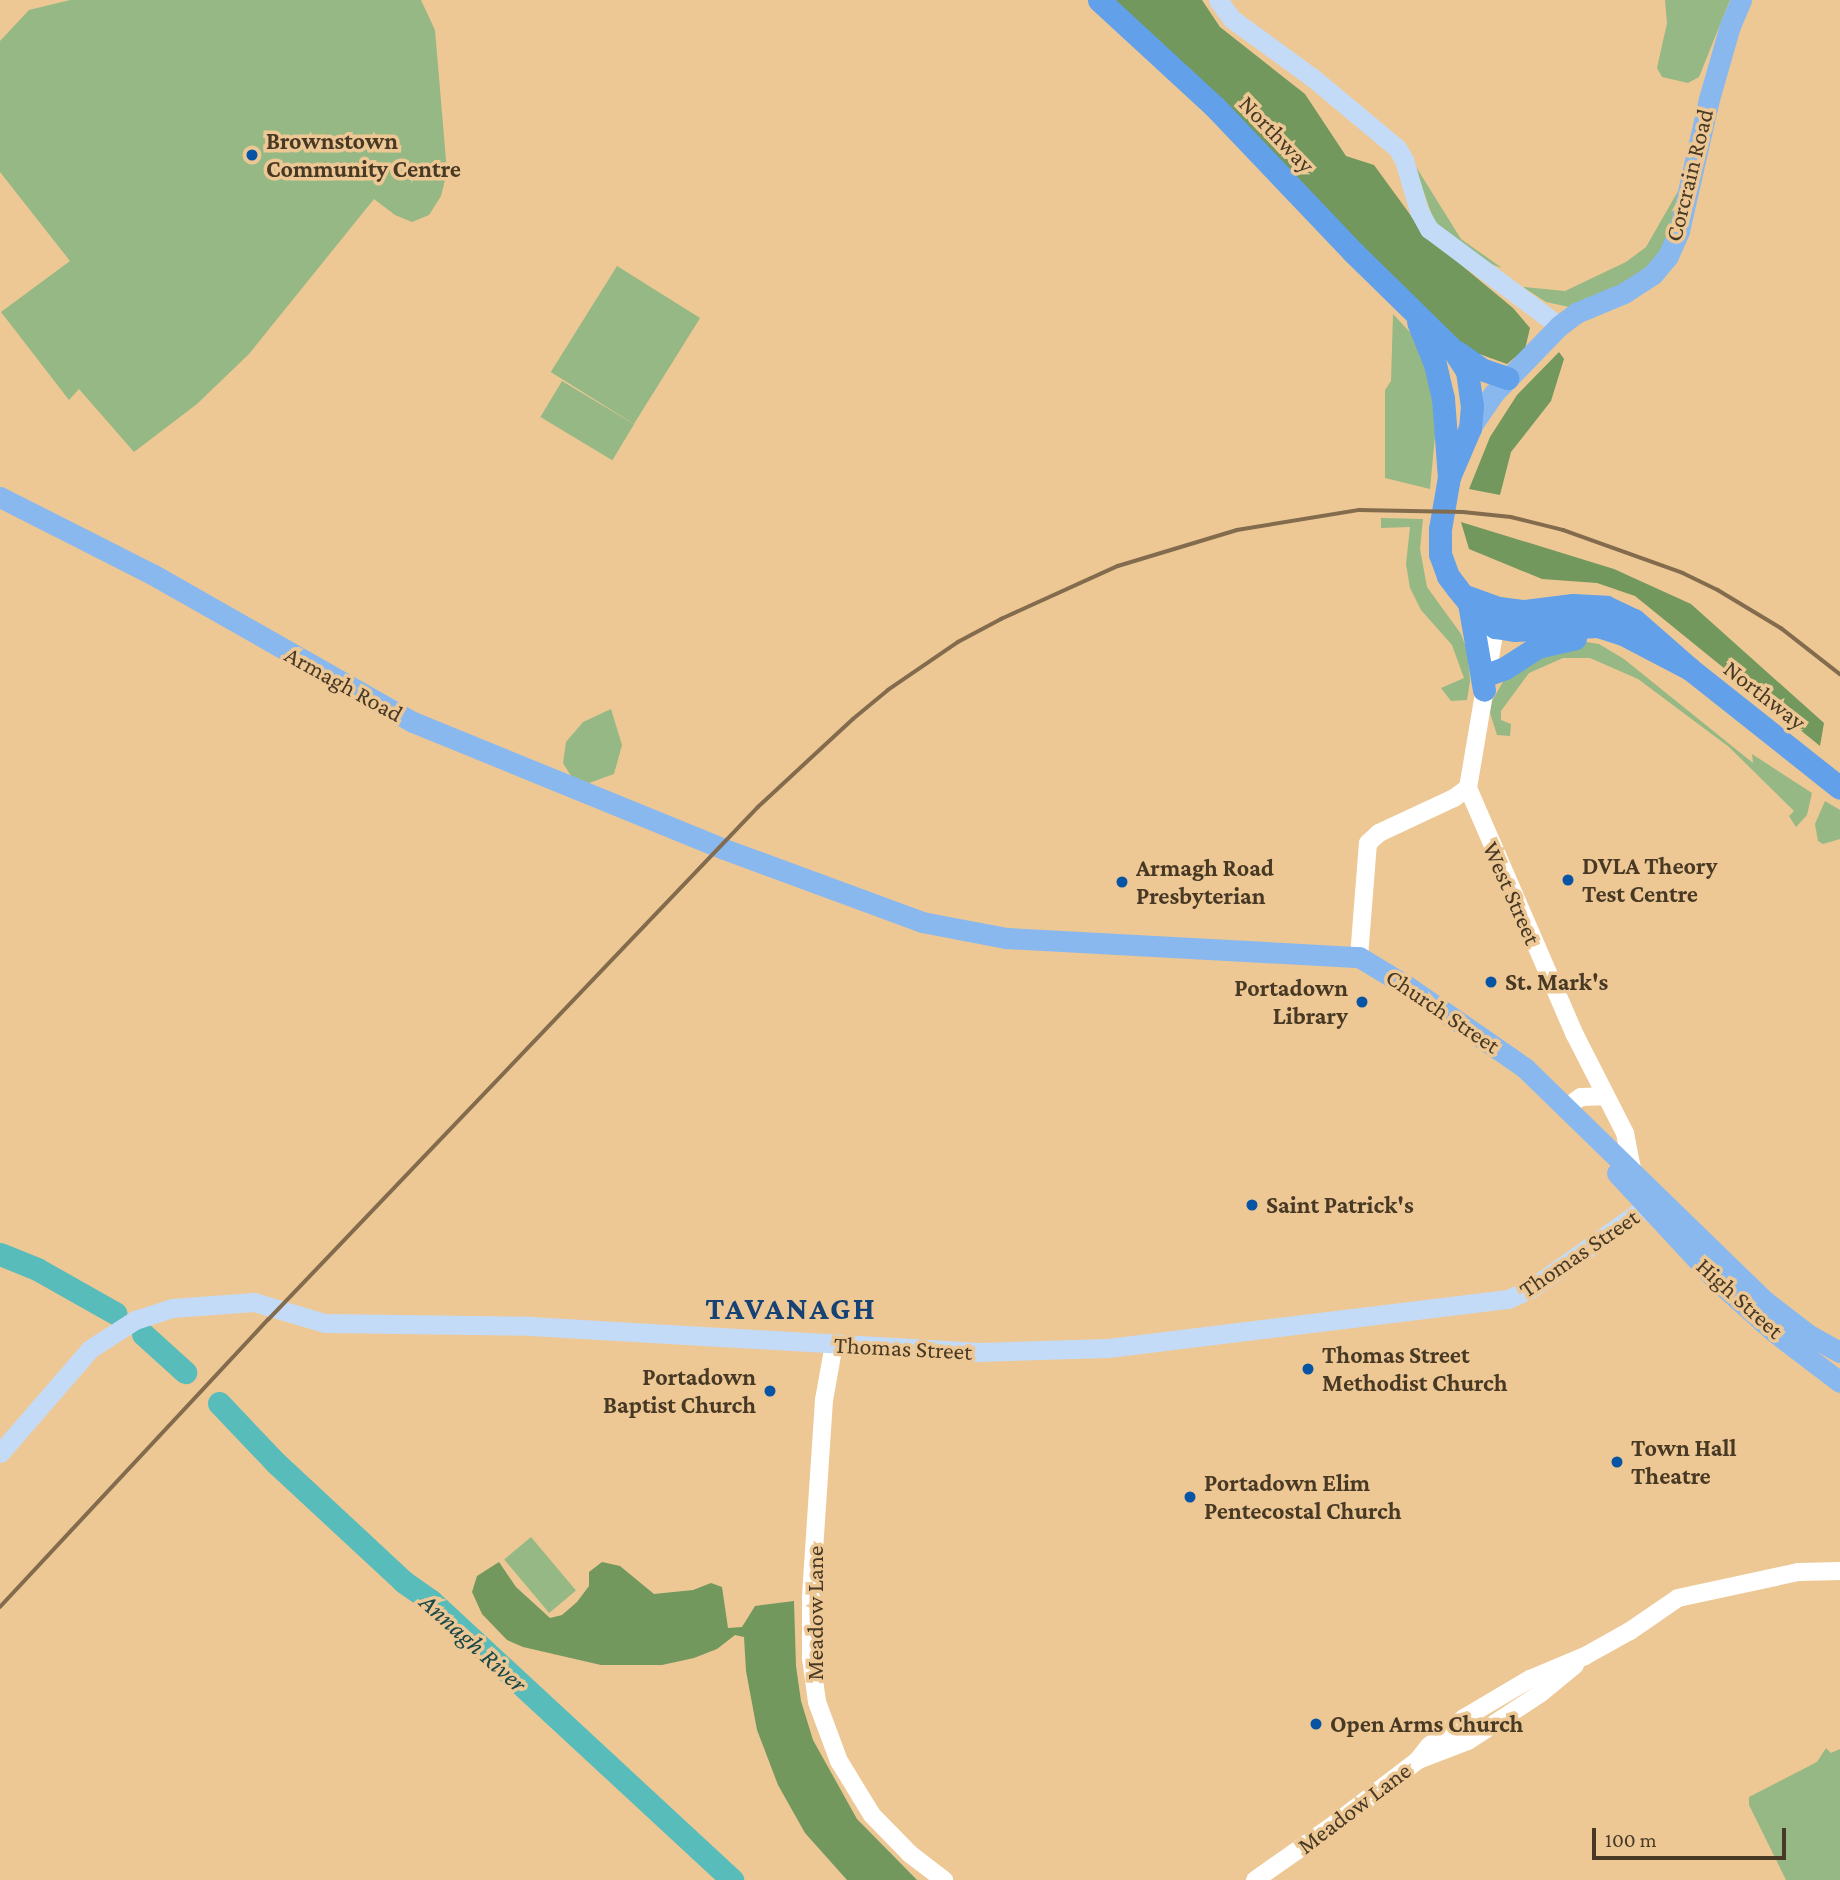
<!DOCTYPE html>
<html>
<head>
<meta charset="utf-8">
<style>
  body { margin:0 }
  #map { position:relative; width:1840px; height:1880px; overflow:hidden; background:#edc895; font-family:"Crimson Pro",serif }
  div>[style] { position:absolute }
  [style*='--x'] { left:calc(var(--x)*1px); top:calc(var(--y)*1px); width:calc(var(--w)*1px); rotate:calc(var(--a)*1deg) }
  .green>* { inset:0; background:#96b884; transform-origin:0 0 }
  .forest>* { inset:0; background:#72985d }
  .river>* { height:23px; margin:-11.5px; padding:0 11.5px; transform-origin:11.5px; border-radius:11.5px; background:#58bcbb }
  .tertiary>* { height:18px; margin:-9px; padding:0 9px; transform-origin:9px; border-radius:9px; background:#fff }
  .secondary>* { height:19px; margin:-9.5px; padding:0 9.5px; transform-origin:9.5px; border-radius:9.5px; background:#c4dbf7 }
  .primary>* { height:21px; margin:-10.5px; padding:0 10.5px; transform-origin:10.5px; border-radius:10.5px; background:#89b8ef }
  .trunk>* { height:23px; margin:-11.5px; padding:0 11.5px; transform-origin:11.5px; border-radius:11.5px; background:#62a0ea }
  .rail>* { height:3.5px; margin:-1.75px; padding:0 1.75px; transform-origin:1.75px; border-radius:1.75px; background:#836c4d }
  .dots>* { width:19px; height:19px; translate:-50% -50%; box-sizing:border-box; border:4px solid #edc895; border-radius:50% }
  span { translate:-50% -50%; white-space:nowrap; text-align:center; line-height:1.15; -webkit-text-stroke:7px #edc895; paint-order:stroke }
  .street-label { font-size:24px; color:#483925 }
  .poi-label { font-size:24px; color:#483925; font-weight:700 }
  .left { translate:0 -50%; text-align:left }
  .right { translate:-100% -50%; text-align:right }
  .water-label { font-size:26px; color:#1b4848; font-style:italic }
  .district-label { font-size:32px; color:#164275; font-weight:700; letter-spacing:2px }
  .scale { position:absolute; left:1592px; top:1828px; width:194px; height:32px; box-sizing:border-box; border:4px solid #483925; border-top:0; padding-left:9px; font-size:21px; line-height:24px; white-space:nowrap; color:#483925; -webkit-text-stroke:5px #edc895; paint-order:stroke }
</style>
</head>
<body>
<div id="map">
  <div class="green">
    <div style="clip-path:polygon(70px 0,421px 0,435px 30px,447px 172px,441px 196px,429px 215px,412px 222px,395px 215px,374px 199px,249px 354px,197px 404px,134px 452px,79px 389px,69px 400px,1px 312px,70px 261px,0 172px,0 41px,29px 10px)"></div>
    <div style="clip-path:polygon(1665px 0,1730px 0,1699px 77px,1688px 83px,1662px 77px,1657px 68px,1667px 23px)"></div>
    <div style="clip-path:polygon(1413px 162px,1461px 239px,1502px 268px,1477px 259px,1446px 236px,1433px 218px)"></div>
    <div style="clip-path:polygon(1681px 186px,1665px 252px,1644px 275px,1569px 307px,1546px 302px,1523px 287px,1565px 291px,1626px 262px,1646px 247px)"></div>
    <div style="left:617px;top:266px;width:98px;height:125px;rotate:32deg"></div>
    <div style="clip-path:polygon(1393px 314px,1420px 343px,1437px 414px,1430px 489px,1385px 478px,1385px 390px,1391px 381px)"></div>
    <div style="left:562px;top:381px;width:84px;height:42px;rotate:31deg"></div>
    <div style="clip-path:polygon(1381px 518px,1423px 519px,1420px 549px,1427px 587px,1461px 634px,1467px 650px,1470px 681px,1467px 700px,1451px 701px,1441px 688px,1464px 678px,1452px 645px,1421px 610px,1410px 588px,1406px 564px,1410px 527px,1381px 528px)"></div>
    <div style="clip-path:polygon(1586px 642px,1599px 644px,1624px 659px,1753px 763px,1752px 754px,1812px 793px,1807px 815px,1796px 827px,1789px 816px,1794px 811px,1729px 747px,1638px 679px,1590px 658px,1563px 658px,1529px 673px,1501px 711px,1501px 720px,1511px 724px,1510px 736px,1497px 735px,1490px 713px,1492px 701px,1508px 673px,1518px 663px)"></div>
    <div style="clip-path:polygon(611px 709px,622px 745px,614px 774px,589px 783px,571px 776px,563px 763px,566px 742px,583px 722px)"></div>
    <div style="clip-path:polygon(1825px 801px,1840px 810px,1840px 839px,1823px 844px,1818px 841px,1815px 824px)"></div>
    <div style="left:531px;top:1537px;width:70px;height:35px;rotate:50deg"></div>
    <div style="clip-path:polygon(1826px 1748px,1831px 1753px,1840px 1749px,1840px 1880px,1786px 1880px,1749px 1805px,1749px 1797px,1817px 1762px)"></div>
  </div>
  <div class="forest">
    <div style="clip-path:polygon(1110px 0,1202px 0,1220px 27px,1305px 94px,1346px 156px,1374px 165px,1425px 235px,1513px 308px,1530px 328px,1525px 349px,1507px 364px,1460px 347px)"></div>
    <div style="clip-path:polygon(1559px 352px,1564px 359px,1551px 401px,1511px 452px,1500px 495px,1469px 489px,1490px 437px,1517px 395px)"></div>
    <div style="clip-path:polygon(1461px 522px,1614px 569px,1691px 604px,1824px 723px,1820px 746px,1635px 596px,1597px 583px,1542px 579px,1469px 549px)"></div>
    <div style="clip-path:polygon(499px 1562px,516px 1587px,550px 1618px,562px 1615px,577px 1602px,589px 1586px,589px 1572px,602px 1562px,620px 1566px,654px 1594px,693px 1590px,711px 1583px,722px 1587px,728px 1628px,742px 1627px,755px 1606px,794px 1601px,796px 1666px,801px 1701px,813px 1740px,857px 1819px,917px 1880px,847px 1880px,805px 1833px,778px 1785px,757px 1730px,746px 1671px,744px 1637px,735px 1635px,717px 1649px,694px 1658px,662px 1665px,601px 1665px,523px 1647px,507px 1640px,482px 1614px,472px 1592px,477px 1576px)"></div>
  </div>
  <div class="river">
    <div style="--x:0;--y:1254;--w:40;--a:22"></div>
    <div style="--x:37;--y:1269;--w:90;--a:29.4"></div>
    <div style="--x:143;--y:1334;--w:57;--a:42.1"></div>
    <div style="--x:219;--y:1403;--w:83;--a:46.5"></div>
    <div style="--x:276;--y:1463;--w:175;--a:42.9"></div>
    <div style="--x:404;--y:1582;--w:32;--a:35"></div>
    <div style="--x:430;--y:1600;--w:412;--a:42.8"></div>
  </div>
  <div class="tertiary">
    <div style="--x:1468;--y:788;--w:269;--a:66.6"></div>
    <div style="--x:1575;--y:1035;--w:110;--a:63"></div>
    <div style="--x:1625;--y:1133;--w:38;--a:79"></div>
    <div style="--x:1359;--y:957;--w:114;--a:-85.5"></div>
    <div style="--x:1368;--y:843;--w:15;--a:-42"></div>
    <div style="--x:1379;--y:833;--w:83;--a:-25"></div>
    <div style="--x:1454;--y:798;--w:17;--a:-36"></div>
    <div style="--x:1468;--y:788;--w:173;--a:-80.4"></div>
    <div style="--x:1567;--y:1107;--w:17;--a:-36"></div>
    <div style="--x:1581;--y:1097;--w:24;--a:-2"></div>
    <div style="--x:834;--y:1344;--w:57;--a:100.1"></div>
    <div style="--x:824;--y:1400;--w:198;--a:93.8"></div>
    <div style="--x:811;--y:1598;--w:60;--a:90"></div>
    <div style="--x:811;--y:1658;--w:44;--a:82.2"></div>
    <div style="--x:817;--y:1702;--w:63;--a:69.6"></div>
    <div style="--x:839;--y:1761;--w:63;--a:58.6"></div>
    <div style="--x:872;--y:1815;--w:54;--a:45.7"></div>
    <div style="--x:910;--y:1854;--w:43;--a:37.4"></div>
    <div style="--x:1418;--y:1760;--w:53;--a:-20.8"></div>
    <div style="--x:1468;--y:1741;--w:87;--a:-33.3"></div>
    <div style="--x:1541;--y:1693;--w:44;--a:-39.5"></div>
    <div style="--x:1255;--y:1880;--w:99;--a:-35.1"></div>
    <div style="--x:1336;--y:1823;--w:103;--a:-37.5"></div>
    <div style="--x:1418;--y:1760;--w:18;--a:-52"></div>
    <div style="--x:1429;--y:1746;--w:45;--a:-38.7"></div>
    <div style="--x:1464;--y:1718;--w:77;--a:-30.6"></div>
    <div style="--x:1530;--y:1679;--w:60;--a:-22.7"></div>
    <div style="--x:1585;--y:1656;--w:51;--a:-29.1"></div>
    <div style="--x:1630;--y:1631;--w:58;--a:-34.5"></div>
    <div style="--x:1678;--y:1598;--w:123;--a:-12.2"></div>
    <div style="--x:1798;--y:1572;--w:42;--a:-1.4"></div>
  </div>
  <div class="secondary">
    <div style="--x:1218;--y:0;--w:24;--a:54"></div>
    <div style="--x:1232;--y:19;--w:100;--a:36.1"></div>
    <div style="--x:1313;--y:78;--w:109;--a:39.8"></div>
    <div style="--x:1397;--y:148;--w:14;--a:60"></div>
    <div style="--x:1404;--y:160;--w:53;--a:73.6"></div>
    <div style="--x:1419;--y:211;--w:21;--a:61"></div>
    <div style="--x:1429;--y:229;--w:162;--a:36.7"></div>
    <div style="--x:0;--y:1453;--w:138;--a:-49.1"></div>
    <div style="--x:90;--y:1349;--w:54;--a:-32.8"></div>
    <div style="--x:135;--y:1320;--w:39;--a:-18"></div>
    <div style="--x:172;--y:1308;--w:82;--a:-4.2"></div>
    <div style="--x:254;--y:1302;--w:74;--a:16.5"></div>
    <div style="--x:325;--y:1323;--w:205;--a:0.8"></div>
    <div style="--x:530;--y:1326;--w:450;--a:3.3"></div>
    <div style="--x:979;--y:1352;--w:129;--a:-1.8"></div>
    <div style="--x:1108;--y:1348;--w:403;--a:-7"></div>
    <div style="--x:1508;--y:1299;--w:24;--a:-24"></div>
    <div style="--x:1530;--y:1289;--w:142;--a:-35.3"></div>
  </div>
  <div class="primary">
    <div style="--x:1470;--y:428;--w:42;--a:-55.6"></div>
    <div style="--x:1494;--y:393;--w:93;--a:-45.9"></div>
    <div style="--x:1559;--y:326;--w:21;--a:-37"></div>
    <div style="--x:1576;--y:313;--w:52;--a:-22.6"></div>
    <div style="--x:1624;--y:293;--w:35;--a:-33"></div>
    <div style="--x:1653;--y:274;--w:23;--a:-50"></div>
    <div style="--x:1668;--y:256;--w:27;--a:-66"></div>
    <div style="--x:1679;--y:231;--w:135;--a:-77.2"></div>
    <div style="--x:1709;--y:99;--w:76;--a:-74"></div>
    <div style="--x:1730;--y:26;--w:28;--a:-67"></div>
    <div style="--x:0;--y:497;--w:170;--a:26.9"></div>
    <div style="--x:152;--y:574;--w:300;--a:29.6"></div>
    <div style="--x:413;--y:722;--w:336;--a:22.2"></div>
    <div style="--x:724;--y:849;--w:211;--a:20.2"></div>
    <div style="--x:922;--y:922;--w:86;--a:10.8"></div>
    <div style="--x:1006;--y:938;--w:354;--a:3.1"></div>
    <div style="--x:1359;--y:957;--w:56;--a:31.1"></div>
    <div style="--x:1407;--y:986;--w:144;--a:34.8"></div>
    <div style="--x:1525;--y:1068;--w:334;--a:44.2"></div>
    <div style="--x:1765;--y:1301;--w:56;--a:37.7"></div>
    <div style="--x:1809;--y:1335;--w:35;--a:29"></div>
    <div style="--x:1617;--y:1173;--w:146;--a:47.2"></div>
    <div style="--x:1716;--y:1280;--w:76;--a:41.8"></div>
    <div style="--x:1773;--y:1331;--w:84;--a:37.3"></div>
  </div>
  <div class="trunk">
    <div style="--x:1099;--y:0;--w:158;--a:42.7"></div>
    <div style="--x:1215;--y:107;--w:200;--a:46.4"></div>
    <div style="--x:1353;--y:252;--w:141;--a:44.4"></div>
    <div style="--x:1454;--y:351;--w:24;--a:57"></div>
    <div style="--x:1467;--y:371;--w:35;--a:82"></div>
    <div style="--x:1472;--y:406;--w:22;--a:95"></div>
    <div style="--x:1470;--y:428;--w:53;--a:113.2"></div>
    <div style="--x:1418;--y:322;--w:45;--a:68"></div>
    <div style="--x:1435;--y:364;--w:35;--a:77"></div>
    <div style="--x:1443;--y:398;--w:79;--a:85.7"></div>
    <div style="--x:1449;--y:477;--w:53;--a:99.8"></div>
    <div style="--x:1440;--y:529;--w:25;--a:90"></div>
    <div style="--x:1440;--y:554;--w:23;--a:70"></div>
    <div style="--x:1448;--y:576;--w:15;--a:53"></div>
    <div style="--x:1457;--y:588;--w:36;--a:51"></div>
    <div style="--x:1480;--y:616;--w:19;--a:36"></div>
    <div style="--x:1495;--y:627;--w:19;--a:9"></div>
    <div style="--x:1514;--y:630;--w:84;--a:-2.7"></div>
    <div style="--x:1598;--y:626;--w:28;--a:18"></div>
    <div style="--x:1625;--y:635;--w:73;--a:27.6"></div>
    <div style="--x:1457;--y:352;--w:29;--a:35"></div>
    <div style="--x:1481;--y:369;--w:28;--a:19"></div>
    <div style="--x:1468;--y:597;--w:33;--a:20"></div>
    <div style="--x:1499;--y:608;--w:25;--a:7"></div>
    <div style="--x:1524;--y:611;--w:49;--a:-7"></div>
    <div style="--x:1573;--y:605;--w:33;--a:3"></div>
    <div style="--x:1606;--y:607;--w:31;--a:25"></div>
    <div style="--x:1634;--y:620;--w:74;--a:41.2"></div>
    <div style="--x:1690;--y:669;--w:191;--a:38.4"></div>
    <div style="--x:1469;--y:603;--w:88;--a:80.2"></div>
    <div style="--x:1486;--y:675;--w:20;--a:-20"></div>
    <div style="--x:1505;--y:668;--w:38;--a:-33"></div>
    <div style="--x:1537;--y:647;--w:39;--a:-13"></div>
  </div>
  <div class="rail">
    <div style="--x:0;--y:1607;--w:393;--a:-47"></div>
    <div style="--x:268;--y:1320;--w:709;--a:-46.31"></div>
    <div style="--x:758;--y:807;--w:129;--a:-42.8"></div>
    <div style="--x:853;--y:719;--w:45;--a:-39.6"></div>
    <div style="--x:888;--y:690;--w:85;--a:-34.4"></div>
    <div style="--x:958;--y:642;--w:49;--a:-28.1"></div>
    <div style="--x:1001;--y:619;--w:128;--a:-24.4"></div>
    <div style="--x:1118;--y:566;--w:124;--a:-16.8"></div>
    <div style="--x:1237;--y:530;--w:124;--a:-9.3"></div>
    <div style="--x:1359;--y:510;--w:104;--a:1.1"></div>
    <div style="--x:1463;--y:512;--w:48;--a:5.9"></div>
    <div style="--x:1511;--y:517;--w:54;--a:14"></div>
    <div style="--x:1563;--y:530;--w:127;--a:19.7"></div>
    <div style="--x:1683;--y:573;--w:39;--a:26"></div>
    <div style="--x:1718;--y:590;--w:74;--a:31.1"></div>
    <div style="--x:1781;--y:628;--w:75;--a:37.9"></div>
  </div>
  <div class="dots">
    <div style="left:252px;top:155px;background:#0654a3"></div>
    <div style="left:1568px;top:880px;background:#0654a3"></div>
    <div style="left:1122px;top:882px;background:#0654a3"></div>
    <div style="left:1491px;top:982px;background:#0654a3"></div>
    <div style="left:1362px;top:1002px;background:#0654a3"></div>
    <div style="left:1252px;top:1205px;background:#0654a3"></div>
    <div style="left:1308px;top:1369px;background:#0654a3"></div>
    <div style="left:770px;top:1391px;background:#0654a3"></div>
    <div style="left:1617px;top:1462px;background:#0654a3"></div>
    <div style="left:1190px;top:1497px;background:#0654a3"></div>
    <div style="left:1316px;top:1724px;background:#0654a3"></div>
  </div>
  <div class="street-label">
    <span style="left:1277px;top:134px;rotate:46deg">Northway</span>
    <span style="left:1689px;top:175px;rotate:-76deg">Corcrain Road</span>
    <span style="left:344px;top:684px;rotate:29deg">Armagh Road</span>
    <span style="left:1765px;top:695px;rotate:38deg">Northway</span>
    <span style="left:1512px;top:893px;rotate:66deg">West Street</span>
    <span style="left:1443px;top:1011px;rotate:34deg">Church Street</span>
    <span style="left:1579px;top:1253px;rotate:-34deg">Thomas Street</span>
    <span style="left:1740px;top:1298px;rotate:42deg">High Street</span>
    <span style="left:903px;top:1348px;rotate:3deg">Thomas Street</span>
    <span style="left:815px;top:1613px;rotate:-90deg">Meadow Lane</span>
    <span style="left:1354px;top:1808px;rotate:-37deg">Meadow Lane</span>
  </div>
  <div class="poi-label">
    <span class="left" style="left:266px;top:155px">Brownstown<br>Community Centre</span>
    <span class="left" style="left:1582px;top:880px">DVLA Theory<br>Test Centre</span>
    <span class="left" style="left:1136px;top:882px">Armagh Road<br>Presbyterian</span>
    <span class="left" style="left:1505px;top:982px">St. Mark's</span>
    <span class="right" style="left:1348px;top:1002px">Portadown<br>Library</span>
    <span class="left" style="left:1266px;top:1205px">Saint Patrick's</span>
    <span class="left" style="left:1322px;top:1369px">Thomas Street<br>Methodist Church</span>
    <span class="right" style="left:756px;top:1391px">Portadown<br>Baptist Church</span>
    <span class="left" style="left:1631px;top:1462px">Town Hall<br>Theatre</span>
    <span class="left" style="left:1204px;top:1497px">Portadown Elim<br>Pentecostal Church</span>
    <span class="left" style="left:1330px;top:1724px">Open Arms Church</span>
  </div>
  <div class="water-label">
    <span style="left:473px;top:1643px;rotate:42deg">Annagh River</span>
  </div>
  <div class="district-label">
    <span style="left:791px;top:1308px">TAVANAGH</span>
  </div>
  <div class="scale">100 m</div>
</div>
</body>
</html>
